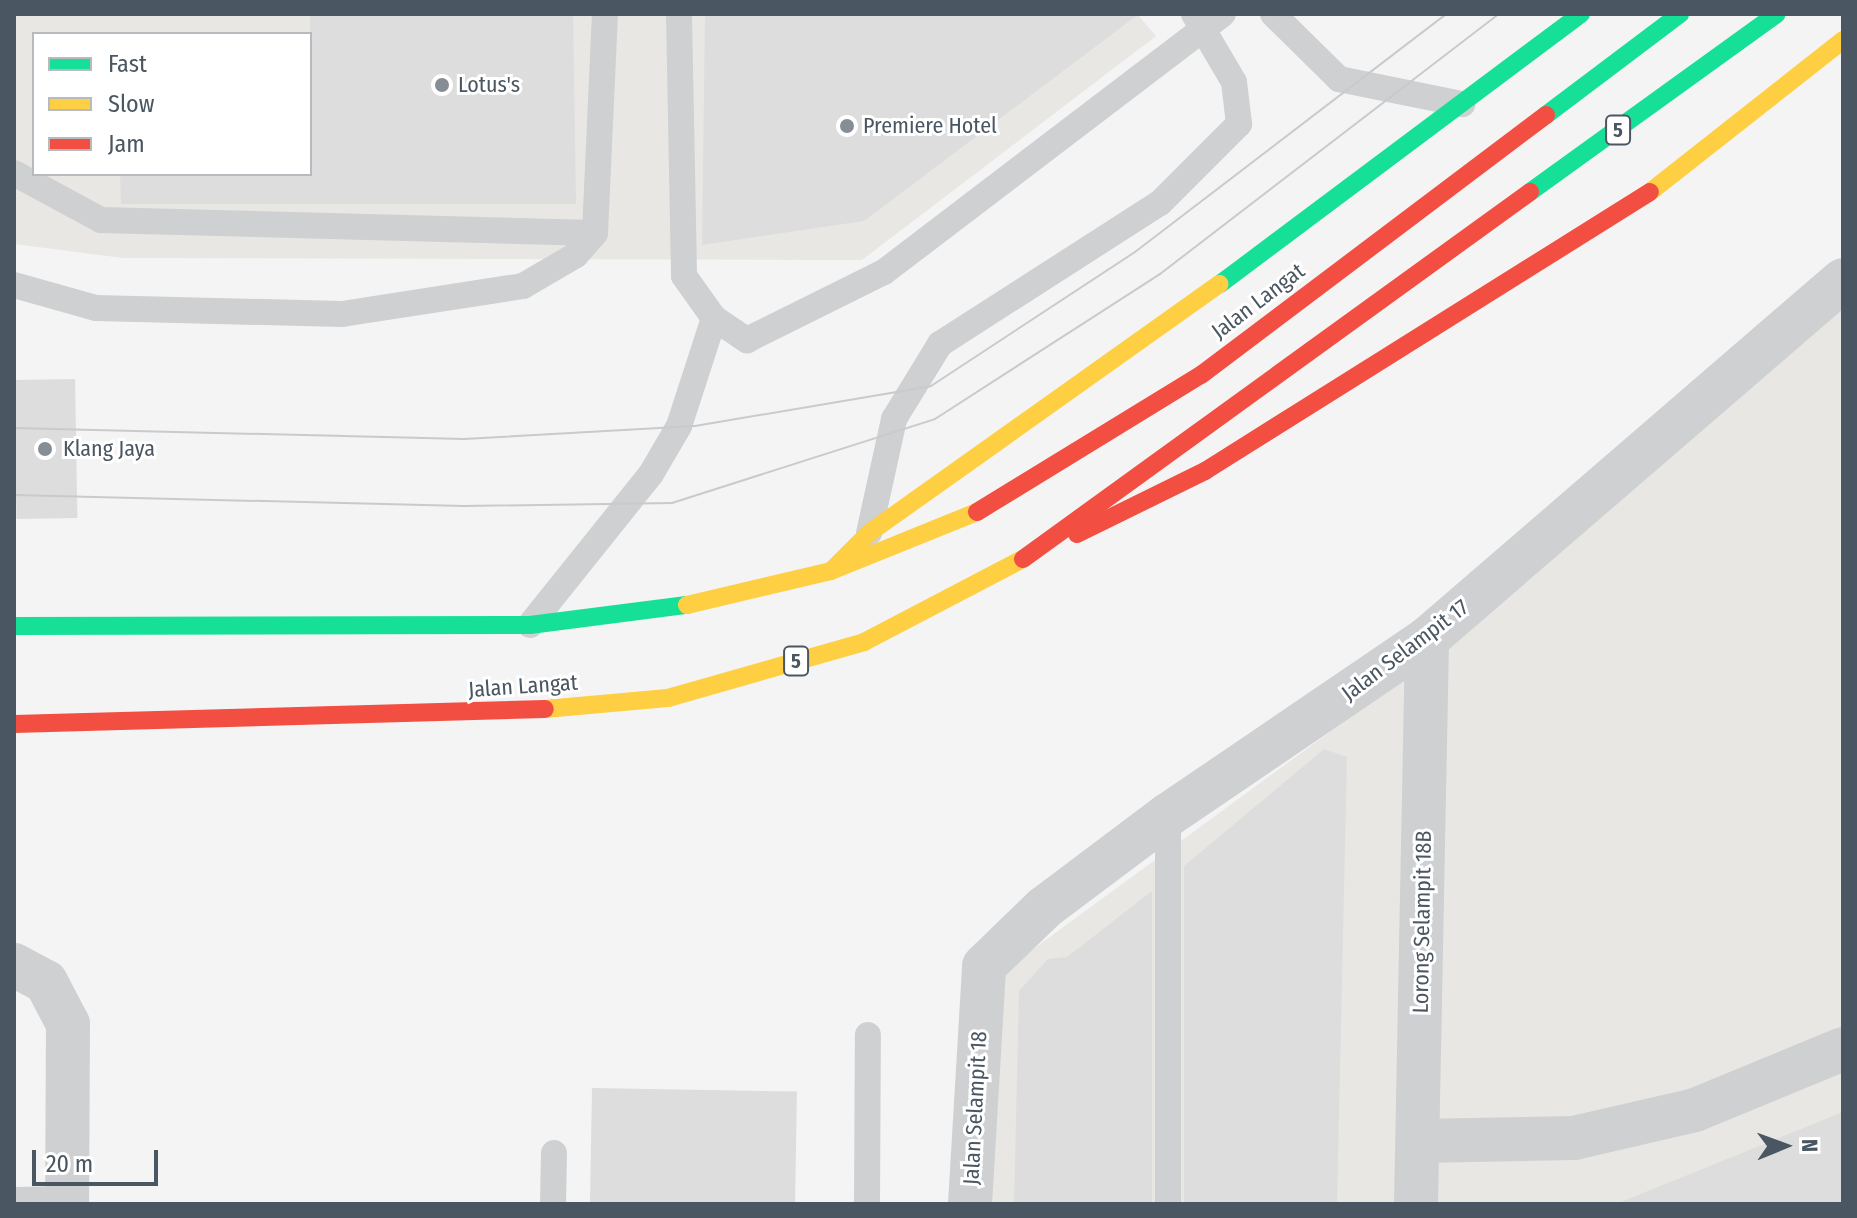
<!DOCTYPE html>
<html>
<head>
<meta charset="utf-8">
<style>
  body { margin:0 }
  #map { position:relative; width:1857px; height:1218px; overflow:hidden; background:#f4f4f4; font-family:"Fira Sans Condensed",sans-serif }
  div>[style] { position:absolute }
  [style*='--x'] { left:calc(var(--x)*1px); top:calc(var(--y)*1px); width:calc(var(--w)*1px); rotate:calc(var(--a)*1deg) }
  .commercial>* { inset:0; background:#e8e7e3 }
  .building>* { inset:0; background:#ddddde; transform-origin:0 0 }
  .lane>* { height:26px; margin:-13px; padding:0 13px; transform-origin:13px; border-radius:13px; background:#ced0d2 }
  .street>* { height:44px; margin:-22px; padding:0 22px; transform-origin:22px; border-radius:22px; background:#ced0d2 }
  .fast>* { height:18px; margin:-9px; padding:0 9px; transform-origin:9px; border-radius:9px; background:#16e098 }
  .slow>* { height:18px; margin:-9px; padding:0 9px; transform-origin:9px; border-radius:9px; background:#ffcf43 }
  .jam>* { height:18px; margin:-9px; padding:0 9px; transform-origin:9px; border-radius:9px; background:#f24e42 }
  .tram>* { height:2px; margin:-1px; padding:0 1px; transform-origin:1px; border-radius:1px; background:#c9cacc }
  .dots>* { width:22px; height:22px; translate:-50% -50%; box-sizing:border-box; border:4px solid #fff; border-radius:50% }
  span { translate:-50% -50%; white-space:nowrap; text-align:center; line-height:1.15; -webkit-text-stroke:6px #fff; paint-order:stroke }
  .shield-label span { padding:2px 6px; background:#fff; border:2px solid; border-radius:6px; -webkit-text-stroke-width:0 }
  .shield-label { font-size:20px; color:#4a5661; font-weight:700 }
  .poi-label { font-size:22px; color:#4a5661 }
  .left { translate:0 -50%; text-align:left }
  .street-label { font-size:22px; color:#4a5661 }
  .frame { position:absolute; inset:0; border:16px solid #4a5661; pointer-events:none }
  .legend { position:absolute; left:32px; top:32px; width:280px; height:144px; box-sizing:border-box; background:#fff; border:2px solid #b7bbc0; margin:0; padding:10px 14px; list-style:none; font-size:24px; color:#4a5661 }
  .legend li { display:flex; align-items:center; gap:16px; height:40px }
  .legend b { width:40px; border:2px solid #b7bbc0 }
  .north { position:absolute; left:1745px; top:1106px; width:80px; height:80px; -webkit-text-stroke:6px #fff; paint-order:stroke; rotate:89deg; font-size:22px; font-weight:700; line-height:32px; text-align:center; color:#4a5661 }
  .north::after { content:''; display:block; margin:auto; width:28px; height:36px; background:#4a5661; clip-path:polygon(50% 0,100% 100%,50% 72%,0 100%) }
  .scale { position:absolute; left:32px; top:1150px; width:126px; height:36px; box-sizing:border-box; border:4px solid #4a5661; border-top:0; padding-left:10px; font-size:24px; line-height:28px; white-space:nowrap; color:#4a5661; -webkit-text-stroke:6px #fff; paint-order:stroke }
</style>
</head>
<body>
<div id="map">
  <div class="commercial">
    <div style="clip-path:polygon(evenodd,14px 14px,1137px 14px,1156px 36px,862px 260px,123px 258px,14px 244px,14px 14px,34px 34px,310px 34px,310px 174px,34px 174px,34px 34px)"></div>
    <div style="clip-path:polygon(1843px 305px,1843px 1204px,988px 1204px,998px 975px,1450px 644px)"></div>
  </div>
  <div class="building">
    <div style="clip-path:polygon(310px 14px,573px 14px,576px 204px,121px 204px,120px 174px,310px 174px)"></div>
    <div style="clip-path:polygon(705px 14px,1139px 14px,864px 221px,702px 245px)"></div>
    <div style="left:75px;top:379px;width:139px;height:61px;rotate:89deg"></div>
    <div style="clip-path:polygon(1324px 749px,1347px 757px,1337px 1204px,1184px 1204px,1184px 866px)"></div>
    <div style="clip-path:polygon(1152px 891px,1152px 1204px,1014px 1204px,1019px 991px,1048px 959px,1067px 957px)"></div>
    <div style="left:592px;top:1088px;width:205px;height:116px;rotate:1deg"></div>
    <div style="clip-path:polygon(1843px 1112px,1843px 1204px,1621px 1204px,1621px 1202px)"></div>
  </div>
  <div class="lane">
    <div style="--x:679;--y:14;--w:262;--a:88.9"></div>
    <div style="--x:684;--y:276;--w:52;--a:54.5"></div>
    <div style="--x:714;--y:318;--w:40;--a:34"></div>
    <div style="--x:747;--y:340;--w:153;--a:-26.4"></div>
    <div style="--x:884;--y:272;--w:426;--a:-37.3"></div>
    <div style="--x:1273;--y:14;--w:93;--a:44.6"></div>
    <div style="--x:1339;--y:79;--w:126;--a:11.5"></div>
    <div style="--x:14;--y:173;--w:99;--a:28.4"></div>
    <div style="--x:101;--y:220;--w:494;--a:1.5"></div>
    <div style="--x:14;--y:285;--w:85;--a:15.7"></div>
    <div style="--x:96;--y:308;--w:246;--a:1.4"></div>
    <div style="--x:342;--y:314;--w:183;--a:-8.8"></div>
    <div style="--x:523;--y:286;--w:61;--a:-30.3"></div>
    <div style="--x:576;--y:255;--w:29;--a:-49"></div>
    <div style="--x:595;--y:233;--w:219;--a:-87.4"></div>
    <div style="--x:869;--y:533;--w:117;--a:-77.6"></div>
    <div style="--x:894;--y:419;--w:88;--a:-58.5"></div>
    <div style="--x:940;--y:344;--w:261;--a:-32.7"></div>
    <div style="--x:1160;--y:203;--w:112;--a:-45"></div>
    <div style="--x:1239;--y:124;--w:42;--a:-96.8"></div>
    <div style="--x:1234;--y:82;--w:79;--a:-120.5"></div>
    <div style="--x:530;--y:625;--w:193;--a:-51.3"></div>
    <div style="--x:651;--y:474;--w:56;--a:-59.7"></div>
    <div style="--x:679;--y:426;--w:114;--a:-72"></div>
    <div style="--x:14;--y:1200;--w:54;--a:-1.1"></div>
    <div style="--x:553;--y:1204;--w:51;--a:-88.9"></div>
    <div style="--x:867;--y:1204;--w:169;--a:-89.7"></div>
    <div style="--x:1168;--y:1204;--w:389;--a:-90"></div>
  </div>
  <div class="street">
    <div style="--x:14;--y:965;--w:36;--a:28"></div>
    <div style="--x:46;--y:982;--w:47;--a:62.4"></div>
    <div style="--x:68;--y:1024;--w:180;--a:90.3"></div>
    <div style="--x:1418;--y:1141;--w:156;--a:-1.1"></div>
    <div style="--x:1574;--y:1138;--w:124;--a:-13"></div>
    <div style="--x:1695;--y:1110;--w:160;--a:-22.4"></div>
    <div style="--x:970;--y:1204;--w:238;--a:-86.6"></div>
    <div style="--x:984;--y:966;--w:83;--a:-44"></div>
    <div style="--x:1044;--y:908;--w:155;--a:-36.9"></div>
    <div style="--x:1168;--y:815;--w:313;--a:-34.2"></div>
    <div style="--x:1427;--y:639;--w:549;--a:-40.79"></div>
    <div style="--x:1416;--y:1204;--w:565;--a:-88.88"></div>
  </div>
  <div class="fast">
    <div style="--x:1546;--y:115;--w:168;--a:-37"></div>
    <div style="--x:1530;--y:192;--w:304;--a:-35.8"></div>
    <div style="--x:1220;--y:284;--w:451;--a:-36.8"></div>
    <div style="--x:14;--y:626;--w:516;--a:-0.11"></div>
    <div style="--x:530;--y:625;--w:158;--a:-7.3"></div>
  </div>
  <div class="slow">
    <div style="--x:1650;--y:192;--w:246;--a:-38.2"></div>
    <div style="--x:831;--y:571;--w:54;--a:-45"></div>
    <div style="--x:869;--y:533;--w:430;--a:-35.4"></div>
    <div style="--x:687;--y:605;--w:148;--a:-13.3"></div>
    <div style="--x:831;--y:571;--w:157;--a:-22"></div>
    <div style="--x:545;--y:709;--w:123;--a:-5.1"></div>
    <div style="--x:668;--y:698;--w:204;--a:-15.9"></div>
    <div style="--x:864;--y:642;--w:179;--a:-27.6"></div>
  </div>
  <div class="jam">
    <div style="--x:977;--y:512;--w:263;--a:-31.5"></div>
    <div style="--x:1201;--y:375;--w:432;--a:-37"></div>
    <div style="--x:1077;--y:534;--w:143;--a:-26.2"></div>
    <div style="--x:1205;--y:471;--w:525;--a:-32.09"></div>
    <div style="--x:1023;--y:559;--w:626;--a:-35.9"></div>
    <div style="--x:14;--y:724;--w:531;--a:-1.62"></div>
  </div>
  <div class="tram">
    <div style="--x:14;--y:428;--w:450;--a:1.4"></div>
    <div style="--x:464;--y:439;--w:231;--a:-3.2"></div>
    <div style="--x:695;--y:426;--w:239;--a:-9.6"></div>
    <div style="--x:931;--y:386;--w:244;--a:-33.3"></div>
    <div style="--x:1135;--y:252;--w:392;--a:-37.4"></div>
    <div style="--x:14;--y:495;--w:450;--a:1.4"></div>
    <div style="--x:464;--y:506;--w:208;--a:-0.8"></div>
    <div style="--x:672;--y:503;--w:276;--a:-17.7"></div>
    <div style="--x:935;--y:419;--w:268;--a:-32.8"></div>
    <div style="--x:1160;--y:274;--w:427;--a:-37.5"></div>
  </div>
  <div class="dots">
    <div style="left:442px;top:85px;background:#868d94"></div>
    <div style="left:847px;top:126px;background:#868d94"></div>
    <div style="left:45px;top:449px;background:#868d94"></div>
  </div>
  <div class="shield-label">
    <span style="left:1618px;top:130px">5</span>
    <span style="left:796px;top:661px">5</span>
  </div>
  <div class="poi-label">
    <span class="left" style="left:458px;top:85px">Lotus's</span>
    <span class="left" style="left:863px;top:126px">Premiere Hotel</span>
    <span class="left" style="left:63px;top:449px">Klang Jaya</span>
  </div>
  <div class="street-label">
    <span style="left:1258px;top:301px;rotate:-37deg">Jalan Langat</span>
    <span style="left:1405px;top:650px;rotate:-37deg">Jalan Selampit 17</span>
    <span style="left:523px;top:686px;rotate:-4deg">Jalan Langat</span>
    <span style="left:1422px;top:922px;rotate:-89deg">Lorong Selampit 18B</span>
    <span style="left:975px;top:1108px;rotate:-87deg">Jalan Selampit 18</span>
  </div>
  <div class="frame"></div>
  <ul class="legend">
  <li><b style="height:10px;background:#16e098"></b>Fast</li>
  <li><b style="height:10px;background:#ffcf43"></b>Slow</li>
  <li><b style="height:10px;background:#f24e42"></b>Jam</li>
  </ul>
  <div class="north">N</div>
  <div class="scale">20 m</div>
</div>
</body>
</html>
